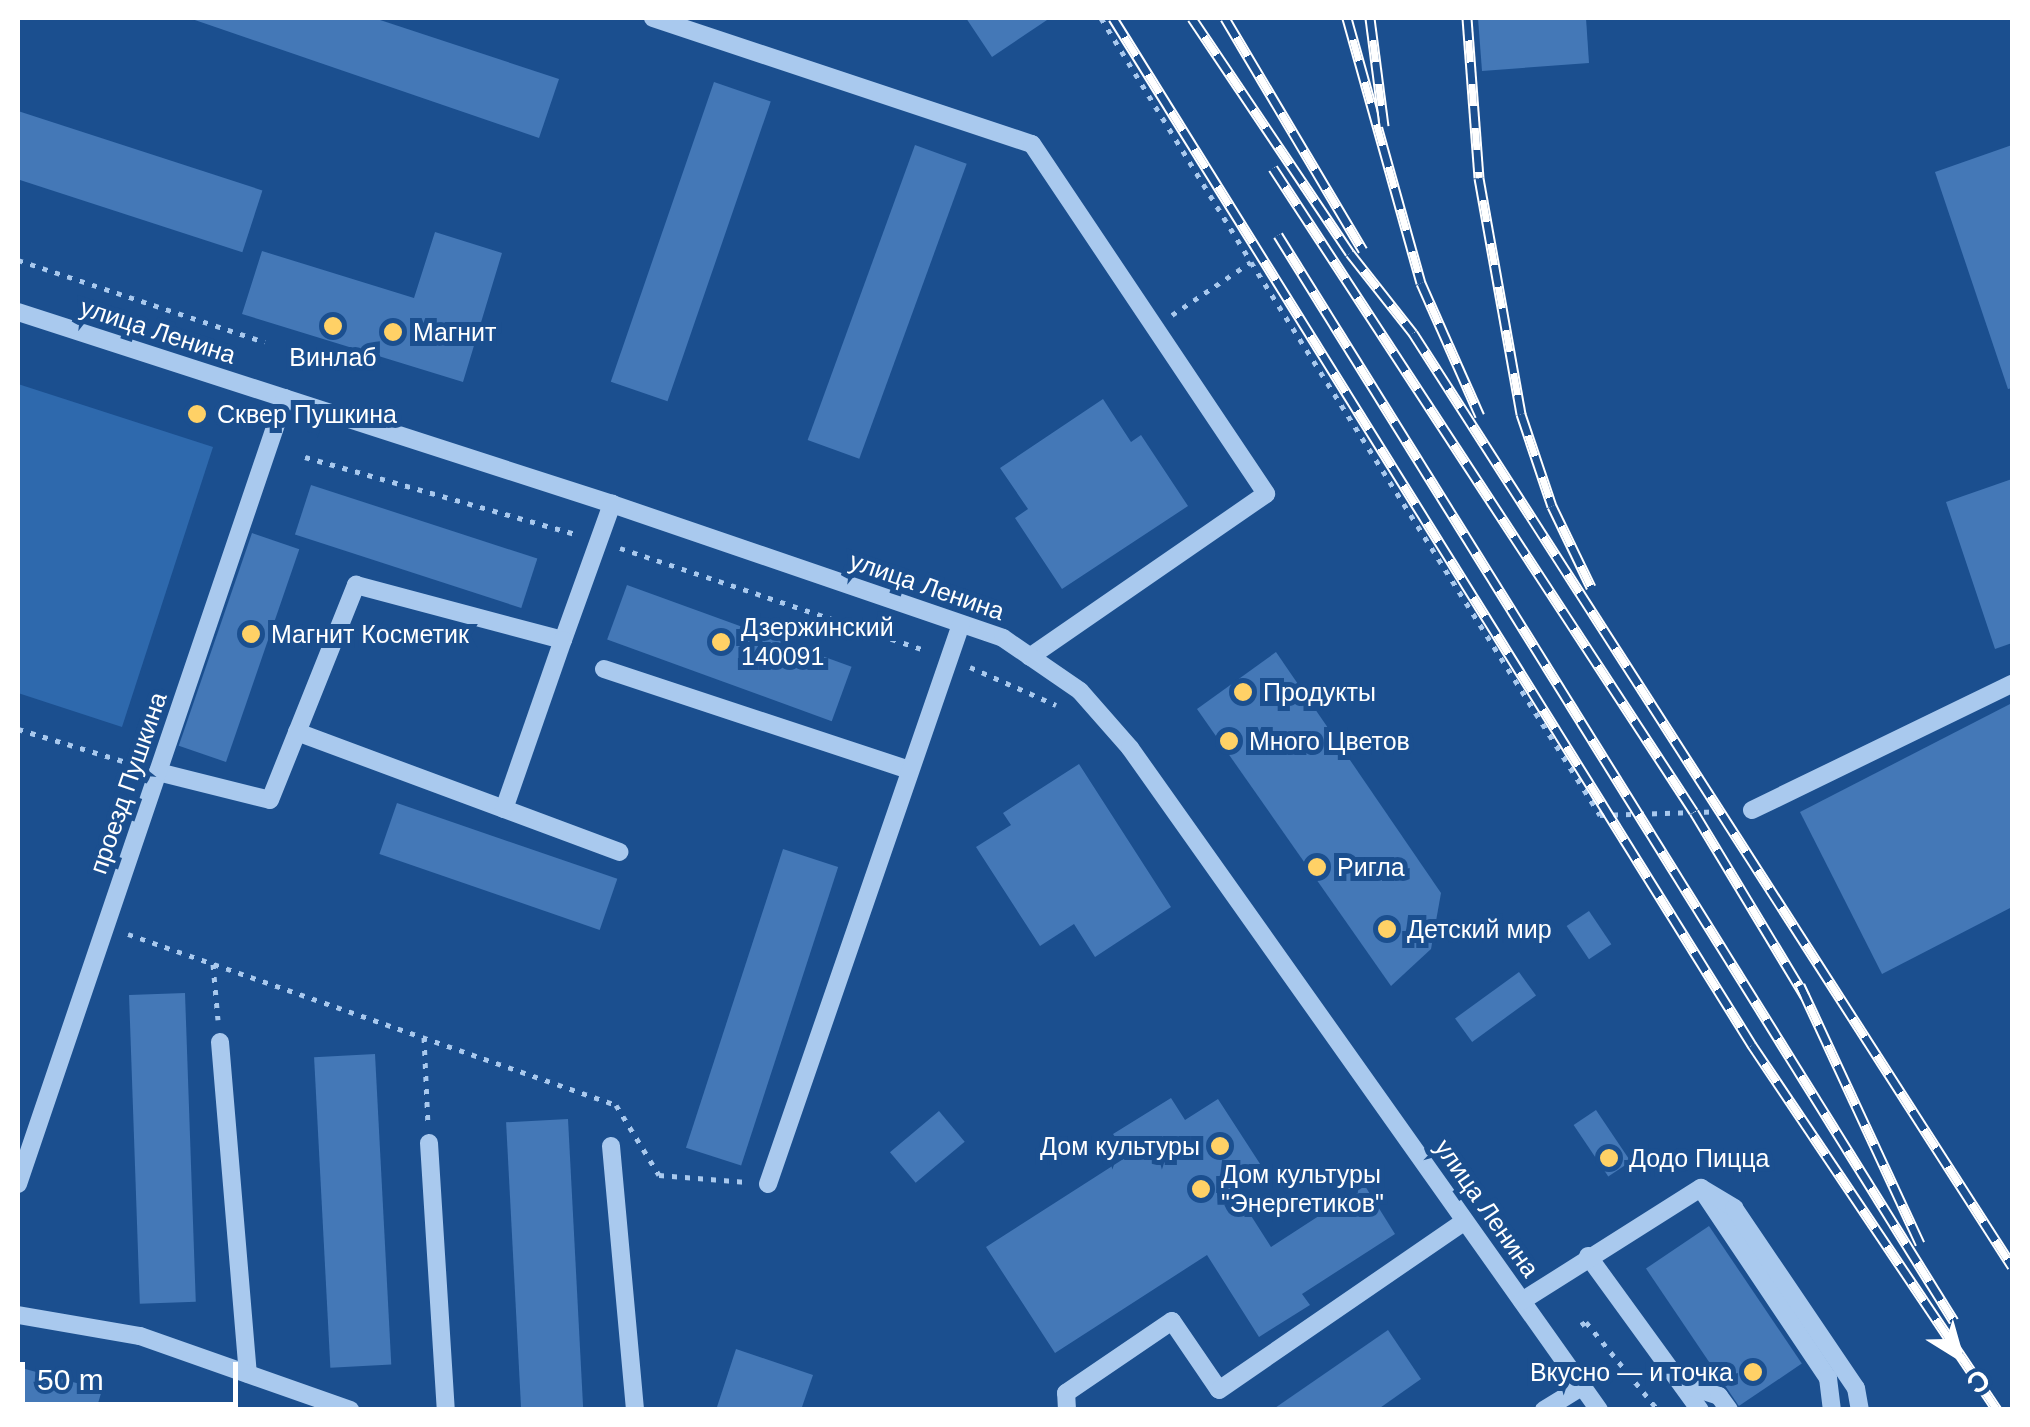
<!DOCTYPE html>
<html>
<head>
<meta charset="utf-8">
<style>
  body { margin:0 }
  #map { position:relative; width:2030px; height:1427px; overflow:hidden; background:#1b4f8f; font-family:Helvetica,sans-serif }
  div>[style] { position:absolute }
  [style*='--x'] { left:calc(var(--x)*1px); top:calc(var(--y)*1px); width:calc(var(--w)*1px); rotate:calc(var(--a)*1deg) }
  .green>* { inset:0; background:#2e69ad }
  .building>* { inset:0; background:#4478b7; transform-origin:0 0 }
  .path>* { height:5px; margin-top:-2.5px; transform-origin:0; background:repeating-linear-gradient(90deg,#a9c9ee 0 5px,transparent 0 13px) }
  .minor>* { height:18px; margin:-9px; padding:0 9px; transform-origin:9px; border-radius:9px; background:#a9c9ee }
  .rail>* { height:11px; margin-top:-5.5px; transform-origin:0; background:repeating-linear-gradient(90deg,#1b4f8f 0 22px,#fff 0 44px); box-sizing:border-box; border-block:2px solid #fff }
  .dots>* { width:28px; height:28px; translate:-50% -50%; box-sizing:border-box; border:5px solid #1b4f8f; border-radius:50% }
  span { translate:-50% -50%; white-space:nowrap; text-align:center; line-height:1.15; -webkit-text-stroke:10px #1b4f8f; paint-order:stroke }
  .street-label { font-size:25px; color:#fff }
  .poi-label { font-size:25px; color:#fff }
  .left { translate:0 -50%; text-align:left }
  .right { translate:-100% -50%; text-align:right }
  .frame { position:absolute; inset:0; border:20px solid #fff; pointer-events:none }
  .north { position:absolute; left:1910px; top:1307px; width:100px; height:100px; -webkit-text-stroke:8px #1b4f8f; paint-order:stroke; rotate:143deg; font-size:28px; font-weight:700; line-height:40px; text-align:center; color:#fff }
  .north::after { content:''; display:block; margin:auto; width:35px; height:45px; background:#fff; clip-path:polygon(50% 0,100% 100%,50% 72%,0 100%) }
  .scale { position:absolute; left:20px; top:1362px; width:218px; height:45px; box-sizing:border-box; border:5px solid #fff; border-top:0; padding-left:12px; font-size:30px; line-height:35px; white-space:nowrap; color:#fff; -webkit-text-stroke:8px #1b4f8f; paint-order:stroke }
</style>
</head>
<body>
<div id="map">
  <div class="green">
    <div style="clip-path:polygon(18px 384px,213px 447px,122px 727px,18px 693px)"></div>
  </div>
  <div class="building">
    <div style="clip-path:polygon(189px 18px,374px 18px,559px 79px,539px 138px)"></div>
    <div style="clip-path:polygon(966px 18px,1050px 18px,992px 57px)"></div>
    <div style="clip-path:polygon(1478px 18px,1586px 18px,1589px 63px,1482px 71px)"></div>
    <div style="left:714px;top:82px;width:60px;height:317px;rotate:19deg"></div>
    <div style="left:18px;top:111px;width:257px;height:65px;rotate:18deg"></div>
    <div style="left:915px;top:145px;width:55px;height:314px;rotate:20deg"></div>
    <div style="clip-path:polygon(2012px 145px,2012px 388px,2008px 389px,1935px 172px)"></div>
    <div style="clip-path:polygon(435px 232px,502px 253px,463px 382px,242px 314px,262px 251px,414px 298px)"></div>
    <div style="clip-path:polygon(1103px 399px,1131px 442px,1141px 435px,1188px 506px,1062px 589px,1015px 518px,1028px 509px,1000px 468px)"></div>
    <div style="clip-path:polygon(2012px 479px,2012px 643px,1995px 649px,1946px 502px)"></div>
    <div style="left:311px;top:485px;width:238px;height:52px;rotate:18deg"></div>
    <div style="left:252px;top:533px;width:50px;height:225px;rotate:19deg"></div>
    <div style="left:627px;top:585px;width:239px;height:58px;rotate:20deg"></div>
    <div style="clip-path:polygon(1276px 652px,1441px 893px,1431px 949px,1391px 986px,1197px 709px)"></div>
    <div style="clip-path:polygon(2012px 703px,2012px 907px,1882px 974px,1800px 812px)"></div>
    <div style="clip-path:polygon(1079px 764px,1171px 907px,1095px 957px,1074px 924px,1040px 946px,976px 847px,1011px 825px,1003px 813px)"></div>
    <div style="left:397px;top:803px;width:233px;height:54px;rotate:19deg"></div>
    <div style="left:783px;top:849px;width:58px;height:314px;rotate:18deg"></div>
    <div style="left:1589px;top:911px;width:40px;height:27px;rotate:56deg"></div>
    <div style="left:1519px;top:972px;width:29px;height:79px;rotate:54deg"></div>
    <div style="left:185px;top:993px;width:309px;height:56px;rotate:88deg"></div>
    <div style="left:375px;top:1054px;width:311px;height:61px;rotate:87deg"></div>
    <div style="clip-path:polygon(1171px 1098px,1185px 1120px,1218px 1099px,1264px 1170px,1234px 1189px,1271px 1247px,1365px 1186px,1395px 1234px,1302px 1294px,1310px 1305px,1259px 1337px,1207px 1255px,1055px 1353px,986px 1247px,1128px 1156px,1113px 1134px)"></div>
    <div style="left:1596px;top:1110px;width:62px;height:27px;rotate:56deg"></div>
    <div style="left:939px;top:1111px;width:40px;height:64px;rotate:50deg"></div>
    <div style="left:568px;top:1119px;width:291px;height:62px;rotate:87deg"></div>
    <div style="left:1709px;top:1226px;width:166px;height:76px;rotate:56deg"></div>
    <div style="clip-path:polygon(1388px 1330px,1421px 1379px,1377px 1410px,1272px 1410px)"></div>
    <div style="clip-path:polygon(736px 1349px,813px 1375px,801px 1410px,716px 1410px)"></div>
    <div style="clip-path:polygon(18px 1367px,102px 1390px,96px 1410px,18px 1410px)"></div>
  </div>
  <div class="path">
    <div style="--x:1101;--y:18;--w:286;--a:58.4"></div>
    <div style="--x:18;--y:260;--w:260;--a:18.4"></div>
    <div style="--x:1172;--y:315;--w:95;--a:-33.9"></div>
    <div style="--x:1251;--y:262;--w:654;--a:57.74"></div>
    <div style="--x:1600;--y:815;--w:129;--a:-1.8"></div>
    <div style="--x:245;--y:407;--w:24;--a:83"></div>
    <div style="--x:305;--y:457;--w:282;--a:15.9"></div>
    <div style="--x:620;--y:548;--w:324;--a:18.5"></div>
    <div style="--x:970;--y:667;--w:94;--a:23.8"></div>
    <div style="--x:18;--y:729;--w:123;--a:17"></div>
    <div style="--x:128;--y:934;--w:517;--a:19.31"></div>
    <div style="--x:616;--y:1105;--w:82;--a:58.4"></div>
    <div style="--x:659;--y:1175;--w:88;--a:4.5"></div>
    <div style="--x:213;--y:964;--w:56;--a:84.9"></div>
    <div style="--x:424;--y:1037;--w:87;--a:87.4"></div>
    <div style="--x:1581;--y:1325;--w:6;--a:-31"></div>
    <div style="--x:1586;--y:1322;--w:114;--a:50.7"></div>
  </div>
  <div class="minor">
    <div style="--x:653;--y:18;--w:399;--a:18.4"></div>
    <div style="--x:1032;--y:144;--w:421;--a:56.2"></div>
    <div style="--x:1266;--y:494;--w:287;--a:145.4"></div>
    <div style="--x:18;--y:312;--w:624;--a:17.91"></div>
    <div style="--x:612;--y:504;--w:413;--a:18.9"></div>
    <div style="--x:1003;--y:638;--w:93;--a:34.5"></div>
    <div style="--x:1080;--y:691;--w:76;--a:48.7"></div>
    <div style="--x:1130;--y:748;--w:811;--a:54.68"></div>
    <div style="--x:604;--y:669;--w:322;--a:18.3"></div>
    <div style="--x:297;--y:732;--w:344;--a:20.4"></div>
    <div style="--x:158;--y:772;--w:115;--a:14"></div>
    <div style="--x:270;--y:800;--w:232;--a:-68.2"></div>
    <div style="--x:356;--y:585;--w:214;--a:14.9"></div>
    <div style="--x:563;--y:640;--w:145;--a:-70.2"></div>
    <div style="--x:504;--y:809;--w:179;--a:-70.8"></div>
    <div style="--x:1752;--y:810;--w:289;--a:-25.9"></div>
    <div style="--x:220;--y:1042;--w:333;--a:85.2"></div>
    <div style="--x:429;--y:1143;--w:268;--a:86.4"></div>
    <div style="--x:611;--y:1146;--w:265;--a:84.8"></div>
    <div style="--x:18;--y:1184;--w:830;--a:-71.24"></div>
    <div style="--x:768;--y:1184;--w:592;--a:-70.98"></div>
    <div style="--x:1704;--y:1193;--w:223;--a:56.2"></div>
    <div style="--x:1828;--y:1378;--w:32;--a:83"></div>
    <div style="--x:1588;--y:1256;--w:190;--a:54"></div>
    <div style="--x:1522;--y:1301;--w:212;--a:-32.3"></div>
    <div style="--x:1701;--y:1188;--w:39;--a:31"></div>
    <div style="--x:1734;--y:1208;--w:217;--a:55.9"></div>
    <div style="--x:1856;--y:1388;--w:22;--a:80"></div>
    <div style="--x:18;--y:1315;--w:124;--a:9.8"></div>
    <div style="--x:140;--y:1336;--w:223;--a:19.4"></div>
    <div style="--x:1682;--y:1384;--w:39;--a:18"></div>
    <div style="--x:1719;--y:1396;--w:17;--a:54"></div>
    <div style="--x:1067;--y:1410;--w:17;--a:-93"></div>
    <div style="--x:1066;--y:1393;--w:128;--a:-34.2"></div>
    <div style="--x:1172;--y:1321;--w:83;--a:55.7"></div>
    <div style="--x:1219;--y:1390;--w:298;--a:-34.5"></div>
    <div style="--x:1544;--y:1410;--w:46;--a:-31.6"></div>
  </div>
  <div class="rail">
    <div style="--x:1113;--y:18;--w:1210;--a:58.11"></div>
    <div style="--x:1752;--y:1045;--w:440;--a:56.1"></div>
    <div style="--x:1192;--y:18;--w:283;--a:56.1"></div>
    <div style="--x:1350;--y:253;--w:102;--a:51.8"></div>
    <div style="--x:1413;--y:333;--w:1109;--a:57.3"></div>
    <div style="--x:1225;--y:18;--w:270;--a:59.3"></div>
    <div style="--x:1347;--y:18;--w:275;--a:74.4"></div>
    <div style="--x:1421;--y:283;--w:145;--a:66.1"></div>
    <div style="--x:1370;--y:18;--w:109;--a:82.6"></div>
    <div style="--x:1467;--y:18;--w:160;--a:85.7"></div>
    <div style="--x:1479;--y:178;--w:240;--a:79.9"></div>
    <div style="--x:1521;--y:414;--w:97;--a:71.4"></div>
    <div style="--x:1552;--y:506;--w:90;--a:64.3"></div>
    <div style="--x:1273;--y:168;--w:769;--a:56.83"></div>
    <div style="--x:1694;--y:812;--w:215;--a:58.9"></div>
    <div style="--x:1278;--y:235;--w:1279;--a:58.1"></div>
    <div style="--x:1800;--y:985;--w:285;--a:65.1"></div>
  </div>
  <div class="dots">
    <div style="left:333px;top:326px;background:#ffd166"></div>
    <div style="left:393px;top:332px;background:#ffd166"></div>
    <div style="left:197px;top:414px;background:#ffd166"></div>
    <div style="left:251px;top:634px;background:#ffd166"></div>
    <div style="left:721px;top:642px;background:#ffd166"></div>
    <div style="left:1243px;top:692px;background:#ffd166"></div>
    <div style="left:1229px;top:741px;background:#ffd166"></div>
    <div style="left:1317px;top:867px;background:#ffd166"></div>
    <div style="left:1387px;top:929px;background:#ffd166"></div>
    <div style="left:1220px;top:1146px;background:#ffd166"></div>
    <div style="left:1609px;top:1158px;background:#ffd166"></div>
    <div style="left:1201px;top:1189px;background:#ffd166"></div>
    <div style="left:1753px;top:1372px;background:#ffd166"></div>
  </div>
  <div class="street-label">
    <span style="left:158px;top:331px;rotate:18deg">улица Ленина</span>
    <span style="left:927px;top:586px;rotate:19deg">улица Ленина</span>
    <span style="left:128px;top:783px;rotate:-71deg">проезд Пушкина</span>
    <span style="left:1487px;top:1208px;rotate:55deg">улица Ленина</span>
  </div>
  <div class="poi-label">
    <span class="left" style="left:413px;top:332px">Магнит</span>
    <span style="left:333px;top:357px">Винлаб</span>
    <span class="left" style="left:217px;top:414px">Сквер Пушкина</span>
    <span class="left" style="left:741px;top:642px">Дзержинский<br>140091</span>
    <span class="left" style="left:271px;top:634px">Магнит Косметик</span>
    <span class="left" style="left:1263px;top:692px">Продукты</span>
    <span class="left" style="left:1249px;top:741px">Много Цветов</span>
    <span class="left" style="left:1337px;top:867px">Ригла</span>
    <span class="left" style="left:1407px;top:929px">Детский мир</span>
    <span class="right" style="left:1200px;top:1146px">Дом культуры</span>
    <span class="left" style="left:1629px;top:1158px">Додо Пицца</span>
    <span class="left" style="left:1221px;top:1189px">Дом культуры<br>"Энергетиков"</span>
    <span class="right" style="left:1733px;top:1372px">Вкусно — и точка</span>
  </div>
  <div class="frame"></div>
  <div class="north">С</div>
  <div class="scale">50 m</div>
</div>
</body>
</html>
